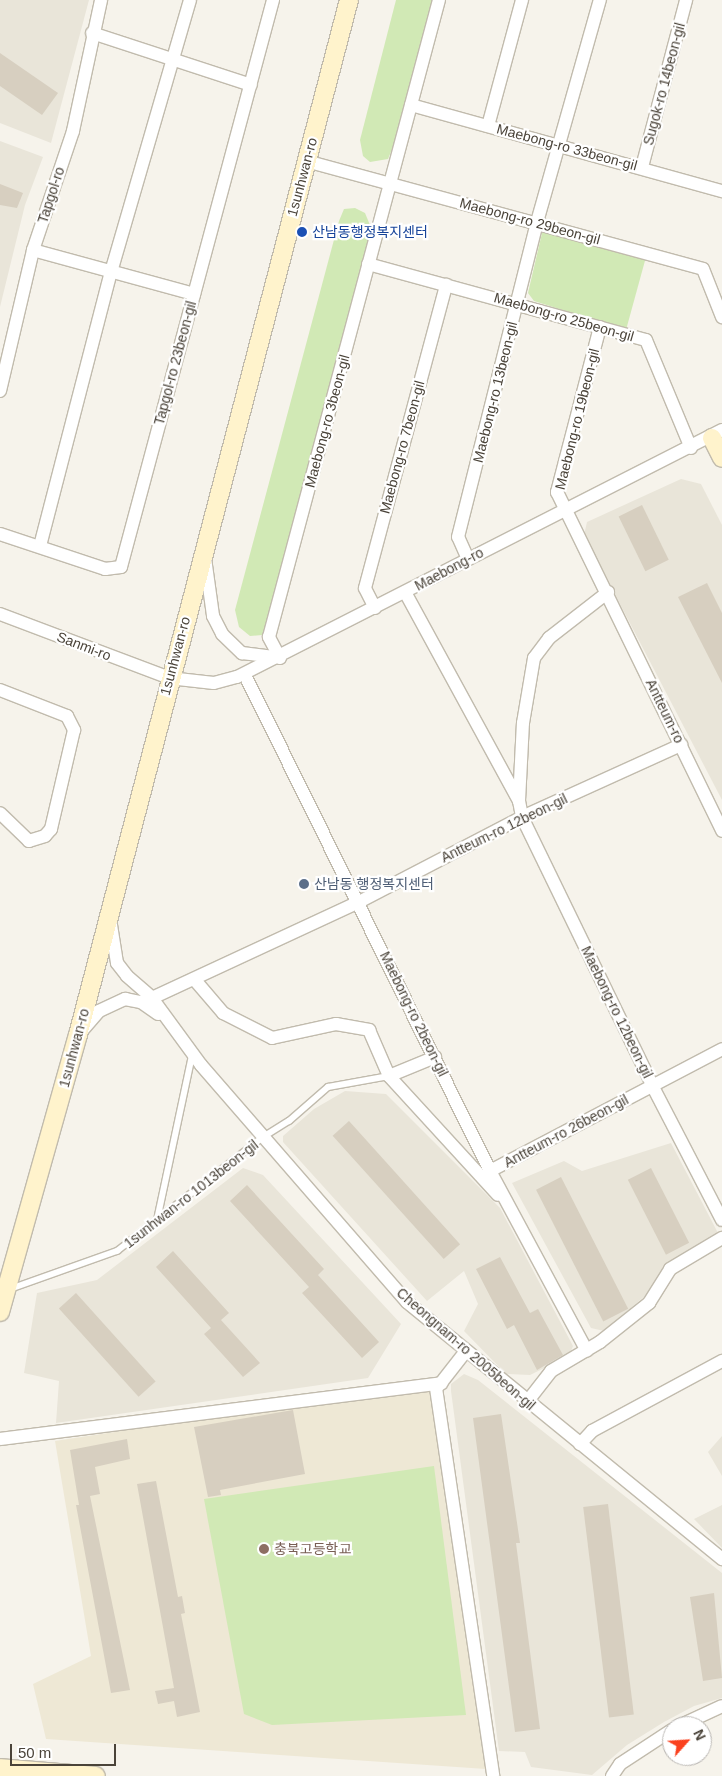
<!DOCTYPE html>
<html>
<head>
<meta charset="utf-8">
<style>
  body { margin:0 }
  #map { position:relative; width:722px; height:1776px; overflow:hidden; background:#f6f3eb; font-family:Arial,"Noto Sans KR",sans-serif }
  div>[style] { position:absolute }
  [style*='--x'] { left:calc(var(--x)*1px); top:calc(var(--y)*1px); width:calc(var(--w)*1px); rotate:calc(var(--a)*1deg) }
  .residential>* { inset:0; background:#e9e5d9 }
  .education>* { inset:0; background:#eee8d5 }
  .green>* { inset:0; background:#d1e9b5 }
  .building>* { inset:0; background:#d7cfc0; transform-origin:0 0 }
  .roads { filter:drop-shadow(1px 0 #c1bbad) drop-shadow(-1px 0 #c1bbad) drop-shadow(0 1px #c1bbad) drop-shadow(0 -1px #c1bbad) }
  .lane>* { height:6px; margin:-3px; padding:0 3px; transform-origin:3px; border-radius:3px; background:#fff }
  .street>* { height:12px; margin:-6px; padding:0 6px; transform-origin:6px; border-radius:6px; background:#fff }
  .secondary>* { height:18px; margin:-9px; padding:0 9px; transform-origin:9px; border-radius:9px; background:#fff3cc }
  .dots>* { width:14px; height:14px; translate:-50% -50%; box-sizing:border-box; border:2px solid #fff; border-radius:50% }
  span { translate:-50% -50%; white-space:nowrap; text-align:center; line-height:1.15; -webkit-text-stroke:4.5px #fff; paint-order:stroke }
  .street-label { font-size:14px; color:#4a4339 }
  .transit-label { font-size:14px; color:#164399 }
  .left { translate:0 -50%; text-align:left }
  .service-label { font-size:14px; color:#4e5e75 }
  .education-label { font-size:14px; color:#785e54 }
  .north { position:absolute; left:662px; top:1716px; width:50px; height:50px; box-sizing:border-box; background:#fff; border:1px solid #b7b4b0; border-radius:50%; rotate:64deg; font-size:14px; font-weight:700; line-height:20px; text-align:center; color:#4a4339 }
  .north::after { content:''; display:block; margin:auto; width:18px; height:22px; background:#fa411e; clip-path:polygon(50% 0,100% 100%,50% 72%,0 100%) }
  .scale { position:absolute; left:10px; top:1744px; width:106px; height:22px; box-sizing:border-box; border:2px solid #4a4339; border-top:0; padding-left:6px; font-size:15px; line-height:18px; white-space:nowrap; color:#4a4339; -webkit-text-stroke:4px #fff; paint-order:stroke }
</style>
</head>
<body>
<div id="map">
  <div class="residential">
    <div style="clip-path:polygon(0 0,89px 0,51px 143px,0 123px)"></div>
    <div style="clip-path:polygon(0 141px,43px 157px,25px 205px,0 307px)"></div>
    <div style="clip-path:polygon(681px 479px,701px 484px,722px 525px,722px 800px,584px 535px,587px 522px)"></div>
    <div style="clip-path:polygon(345px 1091px,386px 1094px,500px 1208px,573px 1346px,569px 1356px,530px 1375px,506px 1374px,464px 1331px,478px 1304px,464px 1271px,427px 1301px,283px 1142px,283px 1136px,314px 1109px)"></div>
    <div style="clip-path:polygon(671px 1143px,718px 1233px,604px 1331px,591px 1328px,512px 1183px,564px 1161px,582px 1171px)"></div>
    <div style="clip-path:polygon(243px 1168px,263px 1175px,401px 1324px,368px 1378px,56px 1423px,59px 1381px,24px 1373px,37px 1293px,97px 1280px)"></div>
    <div style="clip-path:polygon(464px 1374px,478px 1380px,722px 1573px,722px 1698px,694px 1706px,664px 1722px,627px 1745px,592px 1775px,531px 1767px,525px 1752px,499px 1751px,451px 1391px,451px 1384px)"></div>
    <div style="clip-path:polygon(722px 1436px,722px 1476px,708px 1452px)"></div>
    <div style="clip-path:polygon(722px 1505px,722px 1548px,694px 1519px)"></div>
  </div>
  <div class="education">
    <div style="clip-path:polygon(425px 1385px,434px 1392px,486px 1769px,46px 1739px,33px 1684px,91px 1656px,55px 1441px)"></div>
  </div>
  <div class="green">
    <div style="clip-path:polygon(396px 0,434px 0,395px 142px,388px 159px,370px 162px,363px 156px,360px 140px)"></div>
    <div style="clip-path:polygon(355px 208px,365px 213px,372px 230px,269px 621px,262px 635px,250px 636px,239px 627px,235px 610px,339px 221px,344px 209px)"></div>
    <div style="clip-path:polygon(549px 228px,646px 257px,626px 330px,534px 301px,528px 293px,542px 233px)"></div>
    <div style="clip-path:polygon(434px 1466px,466px 1715px,272px 1725px,244px 1714px,204px 1499px)"></div>
  </div>
  <div class="building">
    <div style="clip-path:polygon(0 53px,58px 93px,42px 115px,0 86px)"></div>
    <div style="clip-path:polygon(0 184px,23px 193px,17px 208px,0 205px)"></div>
    <div style="left:642px;top:505px;width:61px;height:26px;rotate:64deg"></div>
    <div style="clip-path:polygon(707px 583px,722px 613px,722px 683px,678px 597px)"></div>
    <div style="left:349px;top:1121px;width:166px;height:22px;rotate:48deg"></div>
    <div style="left:651px;top:1168px;width:84px;height:26px;rotate:63deg"></div>
    <div style="left:561px;top:1177px;width:148px;height:28px;rotate:63deg"></div>
    <div style="clip-path:polygon(247px 1185px,324px 1269px,318px 1275px,379px 1342px,362px 1358px,302px 1293px,309px 1287px,230px 1201px)"></div>
    <div style="clip-path:polygon(173px 1251px,229px 1313px,221px 1320px,260px 1363px,243px 1377px,204px 1334px,211px 1328px,156px 1267px)"></div>
    <div style="clip-path:polygon(500px 1257px,530px 1313px,538px 1309px,563px 1355px,537px 1370px,514px 1325px,507px 1329px,476px 1269px)"></div>
    <div style="left:76px;top:1293px;width:119px;height:23px;rotate:48deg"></div>
    <div style="clip-path:polygon(293px 1410px,305px 1474px,220px 1490px,221px 1495px,208px 1497px,194px 1427px)"></div>
    <div style="clip-path:polygon(501px 1414px,520px 1543px,516px 1543px,540px 1729px,515px 1732px,473px 1418px)"></div>
    <div style="clip-path:polygon(127px 1439px,130px 1459px,95px 1467px,100px 1494px,90px 1496px,130px 1690px,111px 1693px,76px 1505px,79px 1505px,70px 1450px)"></div>
    <div style="clip-path:polygon(156px 1481px,178px 1597px,182px 1596px,185px 1613px,181px 1614px,200px 1712px,177px 1717px,174px 1701px,158px 1704px,155px 1691px,174px 1688px,137px 1484px)"></div>
    <div style="left:608px;top:1504px;width:212px;height:25px;rotate:83deg"></div>
    <div style="clip-path:polygon(714px 1593px,722px 1678px,703px 1681px,690px 1597px)"></div>
  </div>
  <div class="roads">
    <div class="lane">
      <div style="--x:157;--y:1220;--w:169;--a:-78"></div>
      <div style="--x:10;--y:1289;--w:114;--a:-19.6"></div>
      <div style="--x:117;--y:1251;--w:185;--a:-38"></div>
      <div style="--x:263;--y:1137;--w:31;--a:-32"></div>
      <div style="--x:289;--y:1121;--w:52;--a:-41.1"></div>
      <div style="--x:328;--y:1087;--w:62;--a:-10.2"></div>
    </div>
    <div class="street">
      <div style="--x:92;--y:33;--w:167;--a:18.1"></div>
      <div style="--x:411;--y:105;--w:323;--a:15.5"></div>
      <div style="--x:488;--y:126;--w:131;--a:-74.9"></div>
      <div style="--x:306;--y:161;--w:411;--a:15.2"></div>
      <div style="--x:703;--y:269;--w:52;--a:68.4"></div>
      <div style="--x:642;--y:167;--w:173;--a:-75.2"></div>
      <div style="--x:33;--y:250;--w:167;--a:15.3"></div>
      <div style="--x:368;--y:264;--w:288;--a:15.3"></div>
      <div style="--x:646;--y:340;--w:117;--a:67.4"></div>
      <div style="--x:600;--y:327;--w:171;--a:104.6"></div>
      <div style="--x:557;--y:492;--w:377;--a:64"></div>
      <div style="--x:0;--y:391;--w:145;--a:-76.8"></div>
      <div style="--x:33;--y:250;--w:126;--a:-71.4"></div>
      <div style="--x:73;--y:131;--w:134;--a:-77.9"></div>
      <div style="--x:0;--y:534;--w:111;--a:18.4"></div>
      <div style="--x:105;--y:569;--w:16;--a:-7"></div>
      <div style="--x:121;--y:567;--w:587;--a:-74.99"></div>
      <div style="--x:40;--y:546;--w:283;--a:-75.5"></div>
      <div style="--x:111;--y:272;--w:283;--a:-73.8"></div>
      <div style="--x:205;--y:558;--w:59;--a:82.1"></div>
      <div style="--x:213;--y:616;--w:20;--a:63"></div>
      <div style="--x:222;--y:634;--w:28;--a:44"></div>
      <div style="--x:242;--y:653;--w:38;--a:7"></div>
      <div style="--x:280;--y:658;--w:24;--a:-118"></div>
      <div style="--x:269;--y:637;--w:659;--a:-75.06"></div>
      <div style="--x:468;--y:559;--w:24;--a:-114"></div>
      <div style="--x:458;--y:537;--w:325;--a:-75.9"></div>
      <div style="--x:537;--y:222;--w:231;--a:-74.2"></div>
      <div style="--x:405;--y:592;--w:238;--a:61.4"></div>
      <div style="--x:519;--y:801;--w:16;--a:79"></div>
      <div style="--x:522;--y:817;--w:298;--a:64.1"></div>
      <div style="--x:652;--y:1085;--w:152;--a:62.6"></div>
      <div style="--x:375;--y:608;--w:22;--a:-117"></div>
      <div style="--x:365;--y:588;--w:314;--a:-75"></div>
      <div style="--x:0;--y:614;--w:181;--a:20.7"></div>
      <div style="--x:169;--y:678;--w:45;--a:6.3"></div>
      <div style="--x:214;--y:683;--w:24;--a:-15"></div>
      <div style="--x:237;--y:677;--w:544;--a:-26.99"></div>
      <div style="--x:245;--y:675;--w:553;--a:63.71"></div>
      <div style="--x:490;--y:1171;--w:204;--a:61.7"></div>
      <div style="--x:0;--y:690;--w:72;--a:21.2"></div>
      <div style="--x:67;--y:716;--w:16;--a:63"></div>
      <div style="--x:74;--y:730;--w:102;--a:103.1"></div>
      <div style="--x:51;--y:829;--w:9;--a:131"></div>
      <div style="--x:45;--y:836;--w:17;--a:163"></div>
      <div style="--x:29;--y:841;--w:40;--a:-136"></div>
      <div style="--x:519;--y:801;--w:78;--a:-87.1"></div>
      <div style="--x:523;--y:723;--w:66;--a:-80.4"></div>
      <div style="--x:534;--y:658;--w:25;--a:-53"></div>
      <div style="--x:549;--y:638;--w:75;--a:-37.9"></div>
      <div style="--x:111;--y:925;--w:38;--a:81"></div>
      <div style="--x:117;--y:963;--w:16;--a:52"></div>
      <div style="--x:127;--y:976;--w:33;--a:41"></div>
      <div style="--x:152;--y:998;--w:83;--a:53.8"></div>
      <div style="--x:201;--y:1065;--w:314;--a:49"></div>
      <div style="--x:407;--y:1302;--w:407;--a:39.2"></div>
      <div style="--x:194;--y:979;--w:45;--a:49.5"></div>
      <div style="--x:223;--y:1013;--w:55;--a:27"></div>
      <div style="--x:272;--y:1038;--w:66;--a:-12.3"></div>
      <div style="--x:336;--y:1024;--w:34;--a:10"></div>
      <div style="--x:369;--y:1030;--w:50;--a:66.5"></div>
      <div style="--x:389;--y:1076;--w:161;--a:47.5"></div>
      <div style="--x:152;--y:998;--w:228;--a:-24.9"></div>
      <div style="--x:359;--y:902;--w:184;--a:-27.5"></div>
      <div style="--x:522;--y:817;--w:175;--a:-24.4"></div>
      <div style="--x:80;--y:1033;--w:29;--a:-49"></div>
      <div style="--x:99;--y:1011;--w:29;--a:-25"></div>
      <div style="--x:125;--y:999;--w:16;--a:11"></div>
      <div style="--x:141;--y:1002;--w:21;--a:35"></div>
      <div style="--x:389;--y:1076;--w:50;--a:-22.4"></div>
      <div style="--x:490;--y:1171;--w:262;--a:-27.7"></div>
      <div style="--x:441;--y:1383;--w:7;--a:135"></div>
      <div style="--x:436;--y:1388;--w:392;--a:81.6"></div>
      <div style="--x:527;--y:1402;--w:39;--a:-52"></div>
      <div style="--x:551;--y:1371;--w:57;--a:-30.6"></div>
      <div style="--x:600;--y:1342;--w:63;--a:-38.5"></div>
      <div style="--x:649;--y:1303;--w:40;--a:-58"></div>
      <div style="--x:670;--y:1269;--w:61;--a:-30.8"></div>
      <div style="--x:0;--y:1439;--w:445;--a:-7.2"></div>
      <div style="--x:441;--y:1383;--w:39;--a:-52"></div>
      <div style="--x:580;--y:1444;--w:18;--a:-47"></div>
      <div style="--x:592;--y:1431;--w:148;--a:-28.3"></div>
      <div style="--x:679;--y:1726;--w:47;--a:-24.9"></div>
      <div style="--x:612;--y:1776;--w:14;--a:-56"></div>
      <div style="--x:620;--y:1764;--w:62;--a:-33.2"></div>
    </div>
    <div class="secondary">
      <div style="--x:712;--y:438;--w:22;--a:63"></div>
      <div style="--x:0;--y:1312;--w:288;--a:-74.3"></div>
      <div style="--x:78;--y:1035;--w:1070;--a:-75.33"></div>
      <div style="--x:0;--y:1768;--w:96;--a:4.8"></div>
    </div>
  </div>
  <div class="dots">
    <div style="left:302px;top:232px;background:#1a4fb4"></div>
    <div style="left:304px;top:884px;background:#5c6f8a"></div>
    <div style="left:264px;top:1549px;background:#8d6e63"></div>
  </div>
  <div class="street-label">
    <span style="left:664px;top:84px;rotate:-75deg">Sugok-ro 14beon-gil</span>
    <span style="left:567px;top:147px;rotate:15deg">Maebong-ro 33beon-gil</span>
    <span style="left:302px;top:177px;rotate:-75deg">1sunhwan-ro</span>
    <span style="left:51px;top:195px;rotate:-72deg">Tapgol-ro</span>
    <span style="left:530px;top:221px;rotate:15deg">Maebong-ro 29beon-gil</span>
    <span style="left:564px;top:317px;rotate:16deg">Maebong-ro 25beon-gil</span>
    <span style="left:175px;top:363px;rotate:-75deg">Tapgol-ro 23beon-gil</span>
    <span style="left:495px;top:392px;rotate:-76deg">Maebong-ro 13beon-gil</span>
    <span style="left:577px;top:419px;rotate:-76deg">Maebong-ro 19beon-gil</span>
    <span style="left:327px;top:421px;rotate:-75deg">Maebong-ro 3beon-gil</span>
    <span style="left:402px;top:447px;rotate:-75deg">Maebong-ro 7beon-gil</span>
    <span style="left:449px;top:569px;rotate:-28deg">Maebong-ro</span>
    <span style="left:84px;top:646px;rotate:21deg">Sanmi-ro</span>
    <span style="left:175px;top:656px;rotate:-75deg">1sunhwan-ro</span>
    <span style="left:665px;top:711px;rotate:64deg">Antteum-ro</span>
    <span style="left:504px;top:828px;rotate:-26deg">Antteum-ro 12beon-gil</span>
    <span style="left:617px;top:1012px;rotate:64deg">Maebong-ro 12beon-gil</span>
    <span style="left:414px;top:1014px;rotate:64deg">Maebong-ro 2beon-gil</span>
    <span style="left:74px;top:1048px;rotate:-75deg">1sunhwan-ro</span>
    <span style="left:566px;top:1131px;rotate:-28deg">Antteum-ro 26beon-gil</span>
    <span style="left:191px;top:1194px;rotate:-38deg">1sunhwan-ro 1013beon-gil</span>
    <span style="left:466px;top:1349px;rotate:41deg">Cheongnam-ro 2005beon-gil</span>
  </div>
  <div class="transit-label">
    <span class="left" style="left:312px;top:232px">산남동행정복지센터</span>
  </div>
  <div class="service-label">
    <span class="left" style="left:314px;top:884px">산남동 행정복지센터</span>
  </div>
  <div class="education-label">
    <span class="left" style="left:274px;top:1549px">충북고등학교</span>
  </div>
  <div class="north">N</div>
  <div class="scale">50 m</div>
</div>
</body>
</html>
